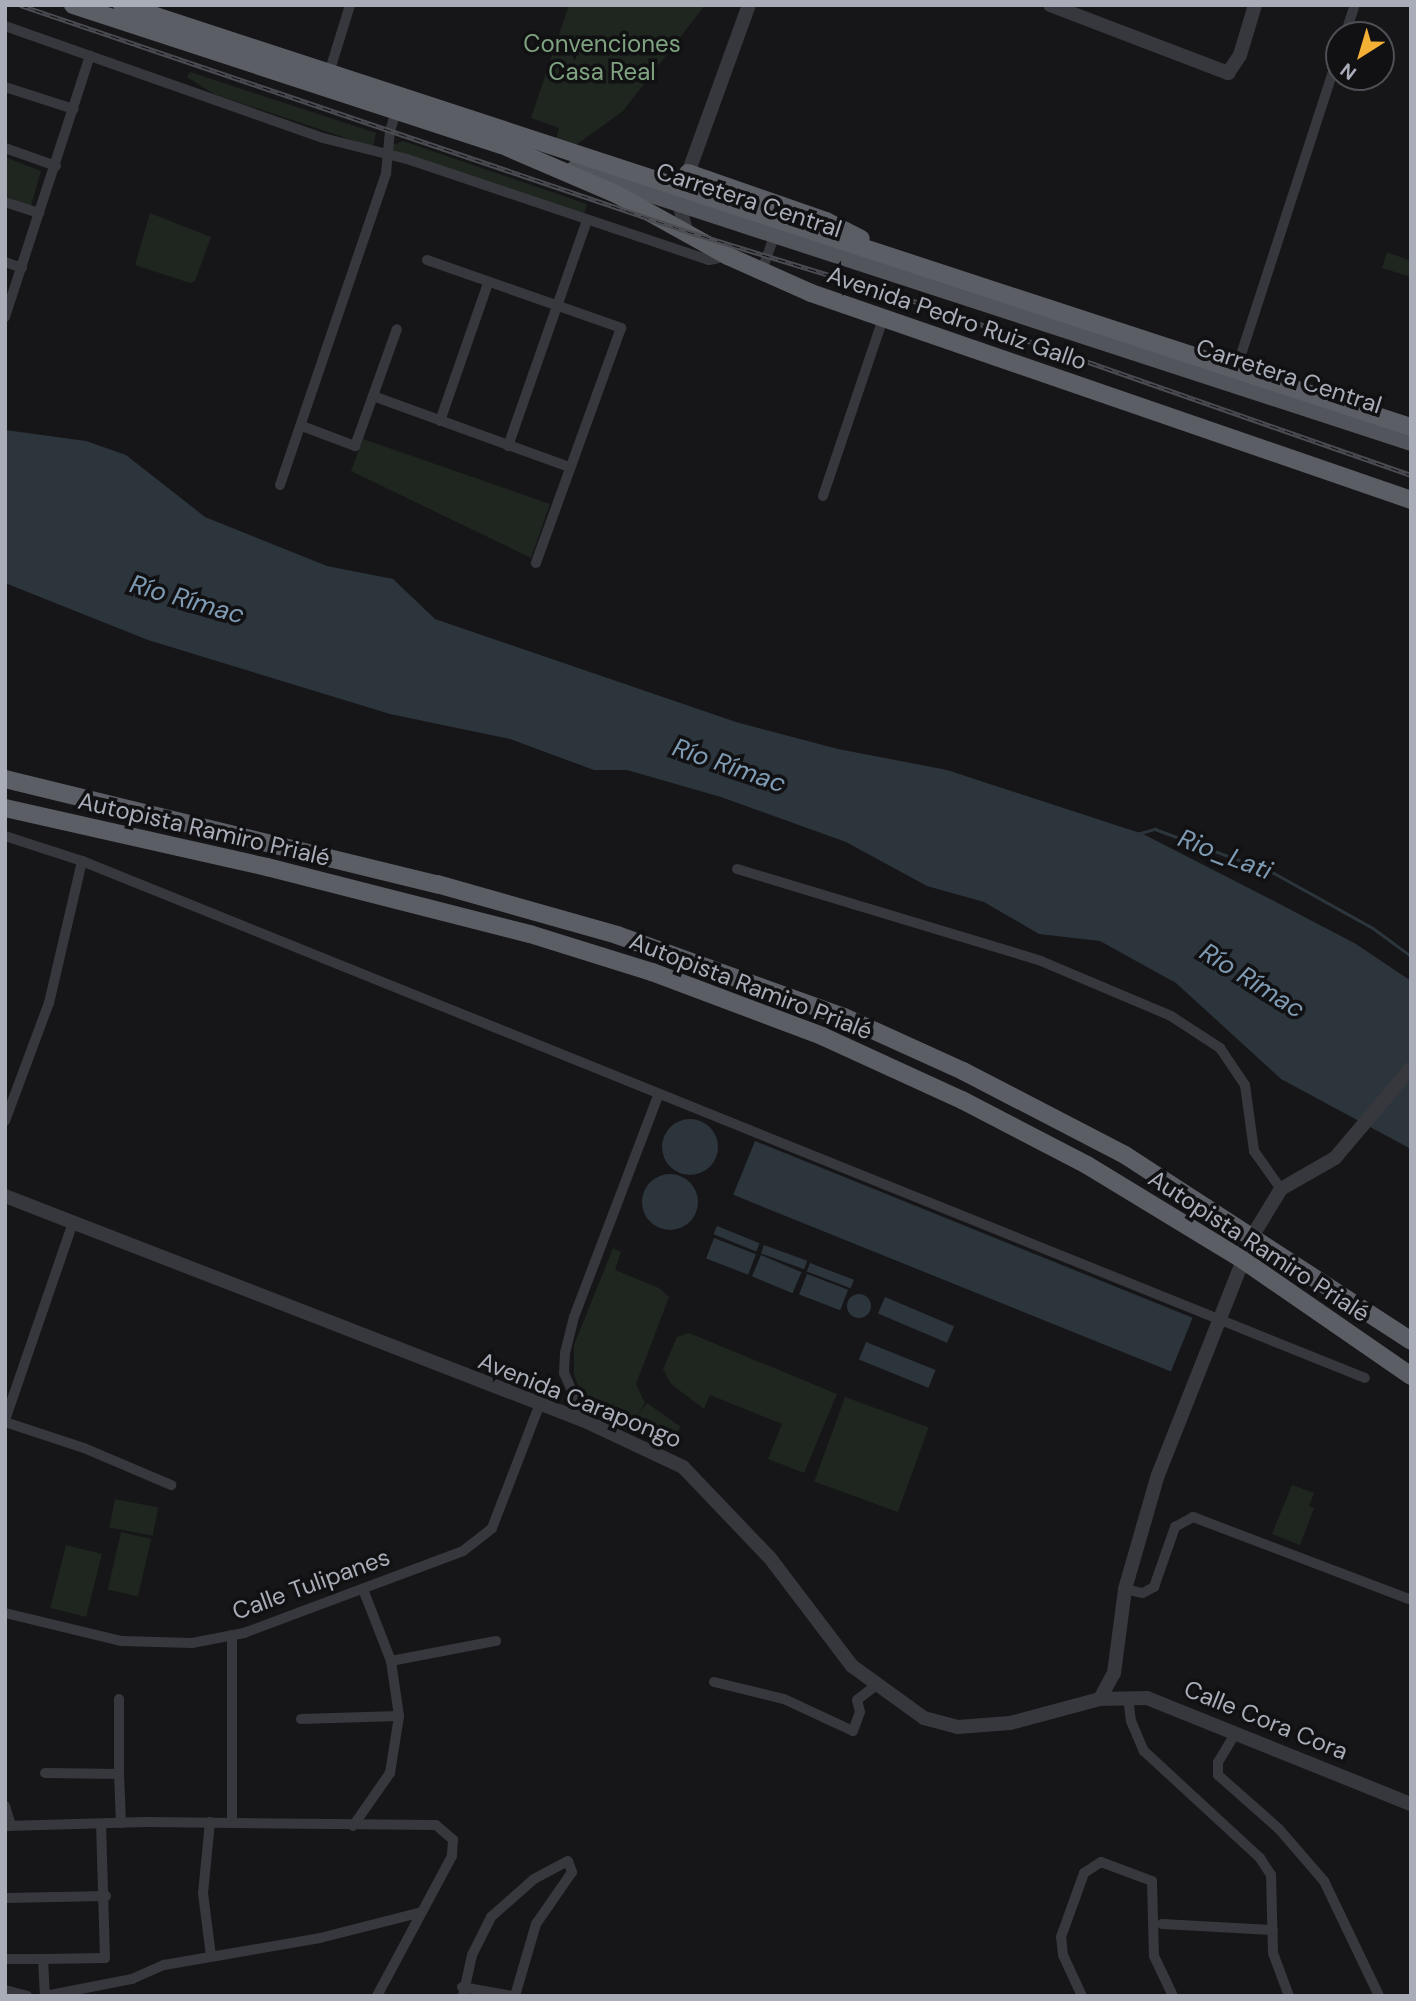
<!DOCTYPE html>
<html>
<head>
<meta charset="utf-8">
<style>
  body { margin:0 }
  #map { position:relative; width:1416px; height:2001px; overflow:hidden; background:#161618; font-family:"DM Sans",sans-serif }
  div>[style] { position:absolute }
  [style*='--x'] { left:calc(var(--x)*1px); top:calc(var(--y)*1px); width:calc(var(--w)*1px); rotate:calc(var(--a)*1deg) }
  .green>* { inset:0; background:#1e261f; transform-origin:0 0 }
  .water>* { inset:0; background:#2c353c; transform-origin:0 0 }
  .round { border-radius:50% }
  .stream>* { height:2.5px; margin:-1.25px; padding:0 1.25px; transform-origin:1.25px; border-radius:1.25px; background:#2c353c }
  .minor>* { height:10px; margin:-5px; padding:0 5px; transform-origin:5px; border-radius:5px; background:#37383d }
  .tertiary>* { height:14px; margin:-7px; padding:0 7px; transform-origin:7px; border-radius:7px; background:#37383d }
  .primary>* { height:18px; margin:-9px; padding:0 9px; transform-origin:9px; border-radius:9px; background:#53555c }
  .trunk>* { height:18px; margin:-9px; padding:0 9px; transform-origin:9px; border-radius:9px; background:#5b5e65 }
  .rail>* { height:5px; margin-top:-2.5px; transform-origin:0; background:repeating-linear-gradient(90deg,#111113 0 8px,#4a4c52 0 16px); box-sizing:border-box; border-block:2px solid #4a4c52 }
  span { translate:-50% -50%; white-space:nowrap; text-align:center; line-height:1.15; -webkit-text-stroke:7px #111113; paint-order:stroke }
  .park-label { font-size:24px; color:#7fa381 }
  .street-label { font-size:24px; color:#a8adb8 }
  .water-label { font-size:26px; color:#7f9bb3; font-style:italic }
  .frame { position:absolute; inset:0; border:7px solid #a8adb8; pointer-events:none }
  .north { position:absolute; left:1325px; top:21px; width:70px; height:70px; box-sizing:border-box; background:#111113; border:2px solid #4d4f55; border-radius:50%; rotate:217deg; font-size:19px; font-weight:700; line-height:28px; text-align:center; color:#a8adb8 }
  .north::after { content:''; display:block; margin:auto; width:24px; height:32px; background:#f2b134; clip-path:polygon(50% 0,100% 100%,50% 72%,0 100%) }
</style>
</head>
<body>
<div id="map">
  <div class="green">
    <div style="clip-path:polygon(569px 5px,705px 5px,623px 111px,576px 145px,556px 139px,559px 128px,531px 118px)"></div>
    <div style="clip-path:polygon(190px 72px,376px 133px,373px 147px,214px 94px,187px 77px)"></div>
    <div style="clip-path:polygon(403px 141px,587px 204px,584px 215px,391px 152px,390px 146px)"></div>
    <div style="clip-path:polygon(5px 157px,41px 171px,31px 206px,5px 196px)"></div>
    <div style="clip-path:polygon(150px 213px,211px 237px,195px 281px,190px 283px,135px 265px)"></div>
    <div style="clip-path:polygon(1387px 252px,1411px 261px,1411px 277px,1382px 268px)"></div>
    <div style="clip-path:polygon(363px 439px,550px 504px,531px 558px,351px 471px)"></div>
    <div style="clip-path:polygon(613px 1248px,621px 1252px,615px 1270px,659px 1288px,669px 1297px,636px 1384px,645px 1403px,637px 1416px,647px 1403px,681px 1427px,668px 1445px,634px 1420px,627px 1430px,588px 1410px,574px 1375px,574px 1345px)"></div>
    <div style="clip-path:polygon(689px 1333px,837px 1394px,804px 1473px,768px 1459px,782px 1424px,710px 1395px,704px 1409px,671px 1384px,663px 1369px,677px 1337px)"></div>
    <div style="left:845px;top:1397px;width:89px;height:90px;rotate:20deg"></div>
    <div style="clip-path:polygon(1292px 1485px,1314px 1493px,1309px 1506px,1314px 1508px,1300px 1545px,1272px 1534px)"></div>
    <div style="left:115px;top:1499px;width:44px;height:29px;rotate:11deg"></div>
    <div style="left:121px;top:1532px;width:31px;height:59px;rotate:13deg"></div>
    <div style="left:66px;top:1545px;width:37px;height:65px;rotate:14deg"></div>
  </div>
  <div class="water">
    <div style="clip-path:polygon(5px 430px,86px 441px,126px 455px,205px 517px,327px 566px,393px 579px,435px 619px,736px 722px,838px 749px,947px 770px,1143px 834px,1272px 900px,1356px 944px,1411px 981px,1411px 1149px,1281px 1079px,1176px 983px,1100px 941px,1039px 934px,984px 902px,927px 886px,846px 842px,721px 797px,627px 770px,594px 770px,510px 739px,390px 714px,148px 640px,5px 583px)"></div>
    <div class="round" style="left:662px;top:1119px;width:56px;height:56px"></div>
    <div style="left:755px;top:1141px;width:472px;height:58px;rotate:22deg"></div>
    <div class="round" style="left:642px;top:1174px;width:56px;height:56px"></div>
    <div style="left:717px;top:1226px;width:46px;height:9px;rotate:22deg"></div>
    <div style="left:714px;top:1238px;width:45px;height:22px;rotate:21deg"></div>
    <div style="left:764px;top:1245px;width:46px;height:9px;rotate:20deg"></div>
    <div style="left:761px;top:1255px;width:44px;height:23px;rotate:23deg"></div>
    <div style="left:810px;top:1263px;width:47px;height:9px;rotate:21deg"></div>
    <div style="left:807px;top:1274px;width:44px;height:22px;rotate:21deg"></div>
    <div class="round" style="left:847px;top:1294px;width:24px;height:24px"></div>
    <div style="left:885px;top:1297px;width:75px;height:18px;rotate:23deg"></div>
    <div style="left:866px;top:1342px;width:75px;height:19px;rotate:22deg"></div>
  </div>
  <div class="stream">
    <div style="--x:1137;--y:834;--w:19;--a:-16"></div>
    <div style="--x:1155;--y:829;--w:127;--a:20.3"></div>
    <div style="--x:1274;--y:873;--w:113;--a:29.1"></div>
    <div style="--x:1373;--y:928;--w:47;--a:36.4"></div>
  </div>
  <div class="minor">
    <div style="--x:5;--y:26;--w:337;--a:19.4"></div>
    <div style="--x:323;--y:138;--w:87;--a:14"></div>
    <div style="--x:407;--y:159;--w:318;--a:18.5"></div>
    <div style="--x:709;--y:260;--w:19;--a:-12"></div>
    <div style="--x:1345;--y:35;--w:32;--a:-72"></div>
    <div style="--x:329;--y:73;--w:71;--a:-72.8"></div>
    <div style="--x:5;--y:87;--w:72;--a:17.7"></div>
    <div style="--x:5;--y:148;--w:54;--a:19.4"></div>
    <div style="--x:5;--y:202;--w:36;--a:18"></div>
    <div style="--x:427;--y:260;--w:206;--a:19.3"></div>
    <div style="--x:621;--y:328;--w:250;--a:109.9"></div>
    <div style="--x:5;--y:262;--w:18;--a:19"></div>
    <div style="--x:761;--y:273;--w:41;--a:-70.3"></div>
    <div style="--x:5;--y:317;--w:275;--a:-72"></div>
    <div style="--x:1236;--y:370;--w:333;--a:-72"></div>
    <div style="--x:373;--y:396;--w:208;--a:19.9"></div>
    <div style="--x:440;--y:421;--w:146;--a:-70.8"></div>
    <div style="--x:302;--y:426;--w:57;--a:20.7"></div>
    <div style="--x:355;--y:446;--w:124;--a:-70.3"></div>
    <div style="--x:508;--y:446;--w:238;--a:-70.7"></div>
    <div style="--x:280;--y:485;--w:330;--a:-71.2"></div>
    <div style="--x:386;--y:173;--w:42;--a:-84.6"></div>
    <div style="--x:390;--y:131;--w:24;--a:-73"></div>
    <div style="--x:823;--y:496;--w:187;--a:-71.3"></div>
    <div style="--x:5;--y:836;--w:81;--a:18"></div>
    <div style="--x:82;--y:861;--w:1383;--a:21.95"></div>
    <div style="--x:737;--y:869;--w:318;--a:16.8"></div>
    <div style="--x:1041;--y:961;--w:141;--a:22.9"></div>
    <div style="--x:1171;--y:1016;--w:59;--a:33.1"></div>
    <div style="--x:1220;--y:1048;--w:45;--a:56"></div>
    <div style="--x:1245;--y:1085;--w:67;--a:82.2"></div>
    <div style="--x:1254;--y:1151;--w:47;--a:54.6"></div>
    <div style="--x:5;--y:1121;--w:126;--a:-69.6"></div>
    <div style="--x:49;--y:1003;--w:146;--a:-76.9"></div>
    <div style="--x:5;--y:1420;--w:208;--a:-71"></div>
    <div style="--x:585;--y:1421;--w:52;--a:-113.6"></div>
    <div style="--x:564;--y:1373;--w:20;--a:-87"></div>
    <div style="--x:565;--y:1353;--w:37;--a:-76"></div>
    <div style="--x:574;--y:1317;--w:236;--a:-69.2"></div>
    <div style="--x:5;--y:1422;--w:83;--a:18.2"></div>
    <div style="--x:84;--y:1448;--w:95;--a:23"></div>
    <div style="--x:1125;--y:1589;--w:18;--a:13"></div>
    <div style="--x:1143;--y:1593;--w:13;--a:-29"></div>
    <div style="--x:1154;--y:1587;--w:64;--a:-70.7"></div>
    <div style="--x:1175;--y:1527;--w:21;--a:-29"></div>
    <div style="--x:1193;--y:1517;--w:233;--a:20.8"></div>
    <div style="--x:5;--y:1613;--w:120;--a:13.5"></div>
    <div style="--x:122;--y:1641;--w:70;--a:1.6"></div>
    <div style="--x:192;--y:1643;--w:53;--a:-10.9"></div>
    <div style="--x:244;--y:1633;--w:234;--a:-20.5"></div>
    <div style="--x:463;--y:1551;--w:37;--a:-38"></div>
    <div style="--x:492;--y:1528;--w:131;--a:-68.9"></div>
    <div style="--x:232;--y:1635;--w:188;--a:90"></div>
    <div style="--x:391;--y:1661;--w:107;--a:-10.8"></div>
    <div style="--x:714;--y:1682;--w:72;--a:13.7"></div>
    <div style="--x:784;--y:1699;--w:76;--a:24.9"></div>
    <div style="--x:853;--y:1731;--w:20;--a:-70"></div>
    <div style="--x:860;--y:1712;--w:12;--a:-104"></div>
    <div style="--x:857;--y:1700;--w:24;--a:-38"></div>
    <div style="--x:1128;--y:1697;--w:24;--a:83"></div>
    <div style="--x:1131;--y:1721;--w:33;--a:67"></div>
    <div style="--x:1144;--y:1751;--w:158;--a:42.7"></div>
    <div style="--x:1260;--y:1858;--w:20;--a:57"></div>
    <div style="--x:1271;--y:1875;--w:78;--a:88.5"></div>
    <div style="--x:1273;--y:1953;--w:46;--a:69.6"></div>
    <div style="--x:119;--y:1699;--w:75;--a:90"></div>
    <div style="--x:301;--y:1719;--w:98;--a:-1.8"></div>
    <div style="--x:1235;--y:1734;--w:33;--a:121"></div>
    <div style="--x:1218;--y:1762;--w:13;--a:90"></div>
    <div style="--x:1218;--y:1775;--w:81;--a:41.5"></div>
    <div style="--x:1279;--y:1829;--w:69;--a:49.1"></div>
    <div style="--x:1324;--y:1881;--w:127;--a:64.4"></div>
    <div style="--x:45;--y:1773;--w:74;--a:0.8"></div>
    <div style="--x:119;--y:1774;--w:49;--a:87.7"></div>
    <div style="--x:5;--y:1806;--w:21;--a:73"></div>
    <div style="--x:210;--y:1822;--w:71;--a:95.6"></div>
    <div style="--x:203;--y:1893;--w:64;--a:82.8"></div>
    <div style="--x:5;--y:1826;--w:141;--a:-1.6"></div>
    <div style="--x:146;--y:1822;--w:290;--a:0.6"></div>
    <div style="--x:436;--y:1825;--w:23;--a:41"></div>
    <div style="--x:453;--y:1840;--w:16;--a:94"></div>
    <div style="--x:452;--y:1856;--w:159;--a:118.2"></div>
    <div style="--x:353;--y:1826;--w:65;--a:-55.1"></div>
    <div style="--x:390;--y:1773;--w:58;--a:-81"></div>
    <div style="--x:399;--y:1716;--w:56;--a:-98.3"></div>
    <div style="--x:391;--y:1661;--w:77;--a:-111.3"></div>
    <div style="--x:5;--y:1898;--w:101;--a:-1.1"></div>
    <div style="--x:1162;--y:1924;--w:111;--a:3.1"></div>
    <div style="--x:5;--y:1959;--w:38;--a:0"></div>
    <div style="--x:43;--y:1959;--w:36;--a:87"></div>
    <div style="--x:43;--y:1959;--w:62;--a:-0.9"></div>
    <div style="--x:105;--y:1958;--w:134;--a:-91.7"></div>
    <div style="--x:462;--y:1987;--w:51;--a:10.2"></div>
    <div style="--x:5;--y:1990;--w:23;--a:15"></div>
    <div style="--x:45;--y:1996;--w:89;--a:-11.1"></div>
    <div style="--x:132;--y:1979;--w:35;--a:-24"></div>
    <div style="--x:164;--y:1965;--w:158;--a:-9.8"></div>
    <div style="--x:320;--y:1938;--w:105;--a:-14.3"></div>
    <div style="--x:463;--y:1996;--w:42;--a:-77.6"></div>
    <div style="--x:472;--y:1955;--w:42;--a:-63.4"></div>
    <div style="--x:491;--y:1917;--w:57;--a:-41.5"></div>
    <div style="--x:534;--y:1879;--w:38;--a:-28"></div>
    <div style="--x:568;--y:1861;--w:12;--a:70"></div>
    <div style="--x:572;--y:1872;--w:63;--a:124.7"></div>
    <div style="--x:536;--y:1924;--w:75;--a:106.3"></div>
    <div style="--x:1082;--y:1996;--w:45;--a:-114.9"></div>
    <div style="--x:1063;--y:1955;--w:18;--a:-96"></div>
    <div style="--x:1061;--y:1937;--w:68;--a:-70.2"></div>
    <div style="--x:1084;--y:1873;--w:20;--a:-33"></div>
    <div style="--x:1101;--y:1862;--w:54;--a:20.4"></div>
    <div style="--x:1152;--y:1881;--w:75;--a:88.5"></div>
    <div style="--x:1154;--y:1956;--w:44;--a:64.6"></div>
  </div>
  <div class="tertiary">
    <div style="--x:1050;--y:5;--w:191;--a:20.9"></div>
    <div style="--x:1228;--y:73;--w:22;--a:-56"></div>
    <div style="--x:1240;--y:55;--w:52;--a:-73.3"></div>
    <div style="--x:686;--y:231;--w:29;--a:-104"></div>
    <div style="--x:679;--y:203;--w:16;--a:-76"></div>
    <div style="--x:683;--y:187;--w:194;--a:-70.1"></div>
    <div style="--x:5;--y:1196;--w:622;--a:21.2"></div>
    <div style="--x:585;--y:1421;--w:108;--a:25.1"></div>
    <div style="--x:683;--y:1467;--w:126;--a:46.3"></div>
    <div style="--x:770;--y:1558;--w:136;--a:52.8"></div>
    <div style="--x:852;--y:1666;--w:89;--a:35.8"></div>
    <div style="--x:924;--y:1718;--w:35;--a:15"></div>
    <div style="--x:958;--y:1727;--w:52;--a:-4.4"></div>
    <div style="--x:1010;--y:1723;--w:93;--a:-14.9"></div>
    <div style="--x:1100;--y:1699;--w:47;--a:-1.2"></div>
    <div style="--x:1147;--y:1698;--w:284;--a:21.9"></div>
    <div style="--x:1100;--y:1699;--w:30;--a:-62"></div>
    <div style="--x:1114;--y:1673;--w:85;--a:-82.5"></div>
    <div style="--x:1125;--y:1589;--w:119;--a:-73.9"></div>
    <div style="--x:1158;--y:1475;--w:258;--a:-68.4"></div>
    <div style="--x:1253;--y:1235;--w:54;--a:-58.7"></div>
    <div style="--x:1281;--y:1189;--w:62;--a:-29.9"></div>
    <div style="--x:1335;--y:1158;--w:118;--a:-49.8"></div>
  </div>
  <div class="primary">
    <div style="--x:575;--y:169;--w:879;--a:18.08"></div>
  </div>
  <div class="trunk">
    <div style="--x:73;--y:5;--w:451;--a:18.1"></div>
    <div style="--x:502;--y:145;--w:124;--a:23.3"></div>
    <div style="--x:616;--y:194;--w:128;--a:29"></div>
    <div style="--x:728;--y:256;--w:91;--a:24"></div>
    <div style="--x:811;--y:293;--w:635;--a:19.03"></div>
    <div style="--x:122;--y:5;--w:1356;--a:18.13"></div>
    <div style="--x:688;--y:173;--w:146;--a:19.2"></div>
    <div style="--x:826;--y:221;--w:39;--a:27"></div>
    <div style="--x:5;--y:779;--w:445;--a:13.7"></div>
    <div style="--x:437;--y:884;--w:187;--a:15.8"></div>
    <div style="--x:617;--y:935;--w:241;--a:19.9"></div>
    <div style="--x:844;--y:1017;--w:131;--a:24.4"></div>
    <div style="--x:963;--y:1071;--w:182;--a:27.4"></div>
    <div style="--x:1125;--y:1155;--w:341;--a:33"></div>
    <div style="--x:5;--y:808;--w:269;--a:12.7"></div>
    <div style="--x:267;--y:867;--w:271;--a:14.3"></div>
    <div style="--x:530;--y:934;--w:128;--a:17.3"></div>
    <div style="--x:652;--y:972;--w:182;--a:20.6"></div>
    <div style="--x:822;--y:1036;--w:154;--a:24.6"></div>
    <div style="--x:962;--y:1100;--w:141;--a:27.5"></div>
    <div style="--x:1087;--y:1165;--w:183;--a:31.3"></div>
    <div style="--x:1243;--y:1260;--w:204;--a:34.6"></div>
  </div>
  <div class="rail">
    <div style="--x:20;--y:5;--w:703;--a:18.74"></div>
    <div style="--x:686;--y:231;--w:248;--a:17.1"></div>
    <div style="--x:923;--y:304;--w:517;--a:19.31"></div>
  </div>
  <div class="park-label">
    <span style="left:602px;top:58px">Convenciones<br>Casa Real</span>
  </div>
  <div class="street-label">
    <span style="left:749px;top:200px;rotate:18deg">Carretera Central</span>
    <span style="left:957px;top:318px;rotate:19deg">Avenida Pedro Ruiz Gallo</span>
    <span style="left:1289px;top:376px;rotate:18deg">Carretera Central</span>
    <span style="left:204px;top:829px;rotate:13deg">Autopista Ramiro Prialé</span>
    <span style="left:751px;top:986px;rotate:21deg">Autopista Ramiro Prialé</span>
    <span style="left:1259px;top:1246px;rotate:33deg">Autopista Ramiro Prialé</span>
    <span style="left:580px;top:1400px;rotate:22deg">Avenida Carapongo</span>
    <span style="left:311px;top:1584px;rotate:-20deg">Calle Tulipanes</span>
    <span style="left:1266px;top:1720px;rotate:22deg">Calle Cora Cora</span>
  </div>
  <div class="water-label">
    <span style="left:187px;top:600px;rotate:16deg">Río Rímac</span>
    <span style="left:729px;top:766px;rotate:19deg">Río Rímac</span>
    <span style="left:1225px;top:855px;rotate:21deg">Rio_Lati</span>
    <span style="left:1252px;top:981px;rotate:32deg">Río Rímac</span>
  </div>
  <div class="frame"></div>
  <div class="north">N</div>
</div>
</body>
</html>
